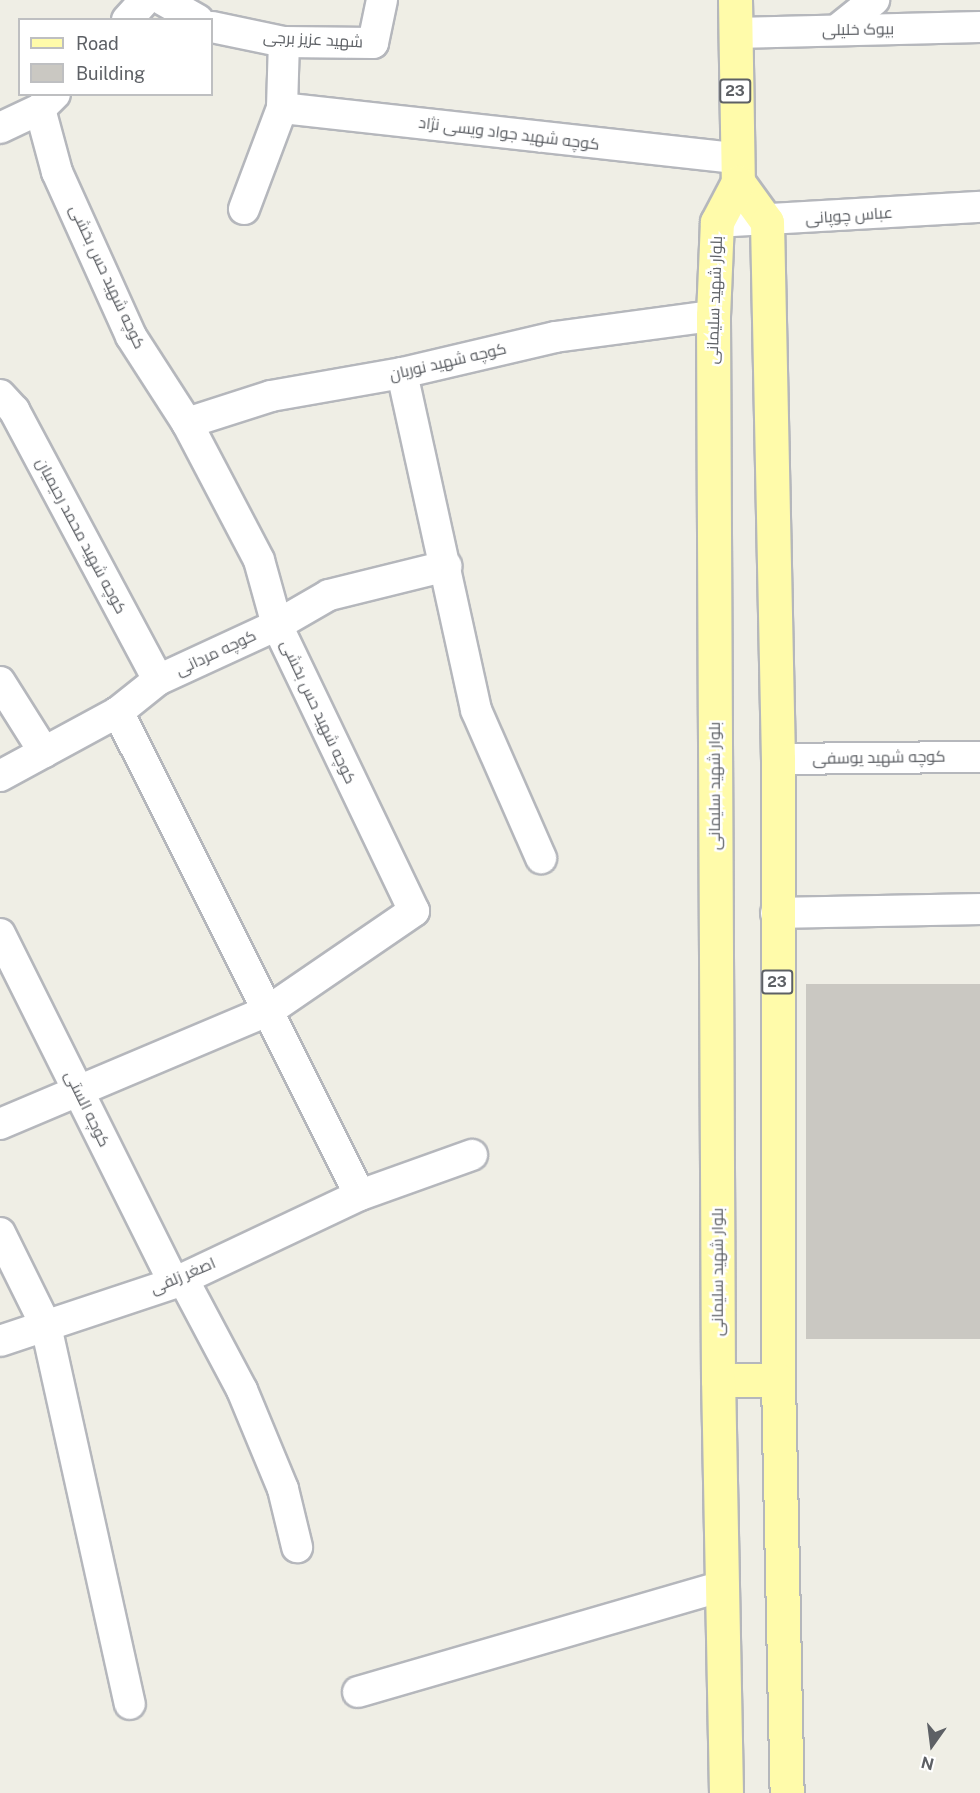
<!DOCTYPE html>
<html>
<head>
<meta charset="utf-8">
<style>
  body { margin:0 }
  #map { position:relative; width:980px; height:1793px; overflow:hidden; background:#efeee5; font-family:"Public Sans",Cairo,sans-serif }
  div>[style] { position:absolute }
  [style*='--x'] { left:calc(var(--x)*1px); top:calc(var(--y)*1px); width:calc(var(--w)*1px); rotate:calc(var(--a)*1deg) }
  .building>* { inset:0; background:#cac8c2; transform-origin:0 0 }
  .roads { filter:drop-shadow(2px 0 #b5b7bc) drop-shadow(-2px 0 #b5b7bc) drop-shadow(0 2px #b5b7bc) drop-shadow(0 -2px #b5b7bc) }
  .minor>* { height:30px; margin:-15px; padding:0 15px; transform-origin:15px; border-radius:15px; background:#fff }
  .major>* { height:33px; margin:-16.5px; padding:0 16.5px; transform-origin:16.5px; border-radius:16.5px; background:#fffbaa }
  span { translate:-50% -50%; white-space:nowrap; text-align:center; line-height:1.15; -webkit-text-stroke:5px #fff; paint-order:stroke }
  .shield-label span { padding:2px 4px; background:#fff; border:2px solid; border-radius:4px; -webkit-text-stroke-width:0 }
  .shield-label { font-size:15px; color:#5d6065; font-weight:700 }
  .street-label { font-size:16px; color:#5d6065 }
  .legend { position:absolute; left:18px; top:18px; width:195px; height:78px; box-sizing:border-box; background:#fff; border:2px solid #bebfc1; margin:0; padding:8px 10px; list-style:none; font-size:18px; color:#5d6065 }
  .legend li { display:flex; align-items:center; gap:12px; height:30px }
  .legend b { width:30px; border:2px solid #bebfc1 }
  .north { position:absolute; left:902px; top:1715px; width:60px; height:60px; -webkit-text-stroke:4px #fff; paint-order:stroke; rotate:194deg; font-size:16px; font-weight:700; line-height:24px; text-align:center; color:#5d6065 }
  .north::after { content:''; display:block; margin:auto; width:21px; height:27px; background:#5d6065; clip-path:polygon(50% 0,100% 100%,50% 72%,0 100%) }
</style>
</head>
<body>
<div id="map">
  <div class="building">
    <div style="left:980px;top:984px;width:355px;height:174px;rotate:90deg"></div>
  </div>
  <div class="roads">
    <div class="minor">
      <div style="--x:163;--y:0;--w:40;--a:29.7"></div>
      <div style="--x:127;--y:20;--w:27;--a:-48"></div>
      <div style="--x:212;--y:27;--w:74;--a:11.8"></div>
      <div style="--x:284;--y:42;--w:89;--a:0.6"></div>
      <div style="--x:373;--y:43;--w:44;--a:-78.2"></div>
      <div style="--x:837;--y:30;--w:48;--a:-39"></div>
      <div style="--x:735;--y:33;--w:245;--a:-1.4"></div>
      <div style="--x:282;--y:108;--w:457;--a:6.3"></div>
      <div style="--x:0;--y:128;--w:44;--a:-25.4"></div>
      <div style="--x:244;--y:209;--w:108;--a:-69.4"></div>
      <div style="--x:282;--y:108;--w:66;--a:-88.3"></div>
      <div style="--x:717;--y:222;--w:263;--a:-3.3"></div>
      <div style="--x:402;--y:373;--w:345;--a:77.6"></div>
      <div style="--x:476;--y:710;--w:162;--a:66.3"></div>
      <div style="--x:0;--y:395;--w:21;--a:47"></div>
      <div style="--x:14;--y:410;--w:306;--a:61.9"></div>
      <div style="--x:187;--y:423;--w:88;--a:-17.8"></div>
      <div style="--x:271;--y:396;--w:133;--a:-10"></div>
      <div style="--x:402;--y:373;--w:157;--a:-13.2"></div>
      <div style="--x:555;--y:337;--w:159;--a:-7.6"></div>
      <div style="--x:0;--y:682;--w:83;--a:57.8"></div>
      <div style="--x:118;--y:712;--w:540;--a:63.39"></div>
      <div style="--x:778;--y:759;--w:202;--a:-0.6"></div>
      <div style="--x:0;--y:776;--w:134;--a:-28.5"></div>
      <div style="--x:118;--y:712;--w:51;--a:-38.7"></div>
      <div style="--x:158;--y:680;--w:131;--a:-24.8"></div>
      <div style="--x:277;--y:625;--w:60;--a:-30"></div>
      <div style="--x:329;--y:595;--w:121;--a:-13.9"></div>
      <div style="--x:776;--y:913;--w:204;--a:-1.1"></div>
      <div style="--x:0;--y:934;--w:390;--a:63.5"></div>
      <div style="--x:0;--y:1124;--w:291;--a:-22.9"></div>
      <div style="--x:268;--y:1011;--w:177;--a:-34.4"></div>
      <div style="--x:414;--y:911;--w:317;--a:-115.6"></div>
      <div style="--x:277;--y:625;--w:67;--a:-105.5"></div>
      <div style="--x:259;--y:560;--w:155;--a:-117.7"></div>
      <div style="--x:187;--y:423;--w:103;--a:-122.8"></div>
      <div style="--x:131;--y:336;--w:180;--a:-114.3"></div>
      <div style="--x:57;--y:172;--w:65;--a:-105.1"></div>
      <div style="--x:40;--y:109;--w:21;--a:-45"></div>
      <div style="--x:0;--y:1233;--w:104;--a:63.7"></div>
      <div style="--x:46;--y:1326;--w:387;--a:77.5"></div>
      <div style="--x:183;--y:1279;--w:126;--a:62"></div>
      <div style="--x:242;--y:1390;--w:107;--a:67.5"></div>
      <div style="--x:283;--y:1489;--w:60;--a:76.4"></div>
      <div style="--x:0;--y:1341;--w:183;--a:-18.4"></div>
      <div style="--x:174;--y:1283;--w:206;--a:-25.3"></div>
      <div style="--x:360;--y:1195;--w:119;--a:-19.7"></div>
      <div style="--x:358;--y:1692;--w:379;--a:-16.2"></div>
    </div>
    <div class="major">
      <div style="--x:735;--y:0;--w:182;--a:89.1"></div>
      <div style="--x:738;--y:182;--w:49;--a:54.1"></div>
      <div style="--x:767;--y:222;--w:537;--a:88.83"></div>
      <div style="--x:778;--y:759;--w:621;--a:90"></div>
      <div style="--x:778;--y:1380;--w:413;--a:88.8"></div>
      <div style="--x:718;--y:1380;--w:60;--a:0"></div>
      <div style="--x:726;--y:1793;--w:413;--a:-91.1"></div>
      <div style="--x:718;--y:1380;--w:1064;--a:-90.27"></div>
      <div style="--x:713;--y:316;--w:94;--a:-87.6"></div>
      <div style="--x:717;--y:222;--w:45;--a:-62.3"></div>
    </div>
  </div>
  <div class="shield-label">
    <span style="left:735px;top:91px">23</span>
    <span style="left:777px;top:982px">23</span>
  </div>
  <div class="street-label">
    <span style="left:858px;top:30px;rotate:-1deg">بیوک خلیلی</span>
    <span style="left:313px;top:40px;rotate:3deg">شهید عزیز برجی</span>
    <span style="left:509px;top:134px;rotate:7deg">کوچه شهید جواد ویسی نژاد</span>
    <span style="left:849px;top:216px;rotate:-4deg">عباس چوپانی</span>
    <span style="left:107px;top:277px;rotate:65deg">کوچه شهید حس بخشی</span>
    <span style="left:715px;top:300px;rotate:-88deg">بلوار شهید سلیمانی</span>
    <span style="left:448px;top:362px;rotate:-13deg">کوچه شهید نوریان</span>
    <span style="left:81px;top:536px;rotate:62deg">کوچه شهید محمد رحیمیان</span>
    <span style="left:216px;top:653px;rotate:-25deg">کوچه مردانی</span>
    <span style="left:318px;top:712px;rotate:65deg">کوچه شهید حس بخشی</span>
    <span style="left:879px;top:758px;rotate:-1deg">کوچه شهید یوسفی</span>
    <span style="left:715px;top:786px;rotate:-90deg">بلوار شهید سلیمانی</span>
    <span style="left:87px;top:1109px;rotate:64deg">کوچه الستی</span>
    <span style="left:718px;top:1272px;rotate:-90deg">بلوار شهید سلیمانی</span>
    <span style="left:183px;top:1276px;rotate:-23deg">اصغر زلفی</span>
  </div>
  <ul class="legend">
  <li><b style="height:8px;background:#fffbaa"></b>Road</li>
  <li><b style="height:16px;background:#cac8c2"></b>Building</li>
  </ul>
  <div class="north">N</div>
</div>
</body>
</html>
